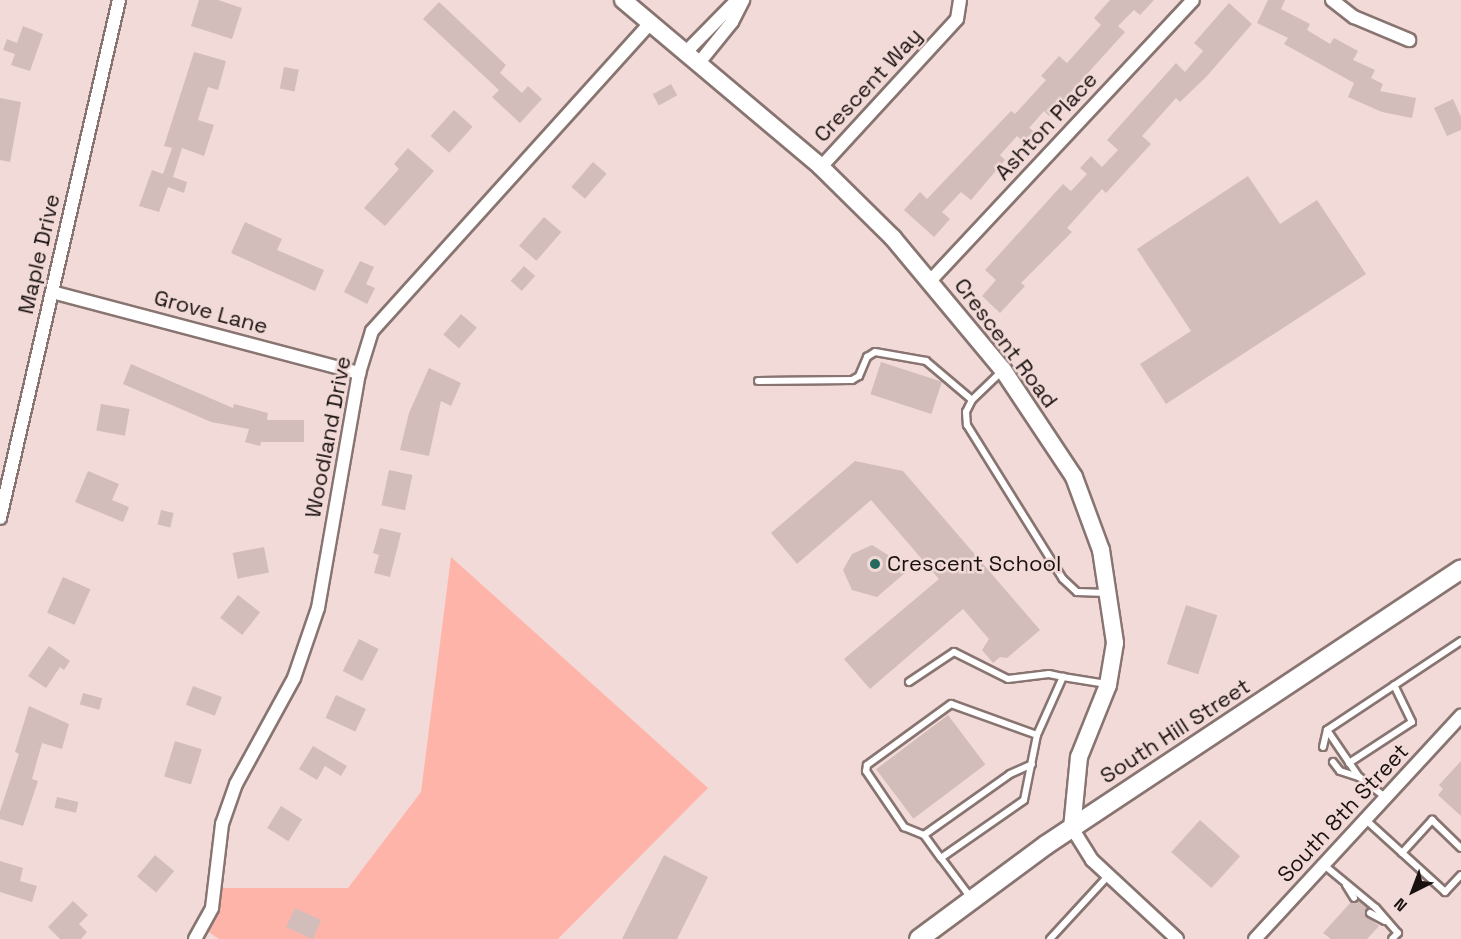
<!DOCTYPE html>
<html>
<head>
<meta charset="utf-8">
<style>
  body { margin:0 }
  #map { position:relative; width:1461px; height:939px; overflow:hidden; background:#f1dad7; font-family:"Space Grotesk",sans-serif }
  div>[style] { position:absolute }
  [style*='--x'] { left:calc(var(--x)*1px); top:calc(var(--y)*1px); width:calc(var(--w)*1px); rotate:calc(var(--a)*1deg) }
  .green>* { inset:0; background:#ffb4aa }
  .building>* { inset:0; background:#d3bdba; transform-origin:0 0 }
  .roads { filter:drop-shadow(2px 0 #887471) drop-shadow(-2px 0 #887471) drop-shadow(0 2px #887471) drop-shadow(0 -2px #887471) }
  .lane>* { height:6px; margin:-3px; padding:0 3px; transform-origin:3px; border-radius:3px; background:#fff }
  .street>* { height:12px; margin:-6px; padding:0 6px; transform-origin:6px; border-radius:6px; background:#fff }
  .secondary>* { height:16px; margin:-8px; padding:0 8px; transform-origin:8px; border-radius:8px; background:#fff }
  .primary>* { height:18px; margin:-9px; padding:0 9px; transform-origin:9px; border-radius:9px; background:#fff }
  .dots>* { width:16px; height:16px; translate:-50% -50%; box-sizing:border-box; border:3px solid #f1dad7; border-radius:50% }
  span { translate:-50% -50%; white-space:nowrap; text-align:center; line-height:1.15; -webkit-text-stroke:5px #f1dad7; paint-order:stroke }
  .street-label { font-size:22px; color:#191110 }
  .poi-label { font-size:22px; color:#191110 }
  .left { translate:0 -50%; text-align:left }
  .north { position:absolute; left:1383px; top:861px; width:60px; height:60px; -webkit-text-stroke:4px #f1dad7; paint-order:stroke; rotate:222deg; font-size:16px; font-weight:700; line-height:24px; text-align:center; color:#191110 }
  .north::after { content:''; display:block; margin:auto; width:21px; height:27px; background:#191110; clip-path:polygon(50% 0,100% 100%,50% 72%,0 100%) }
</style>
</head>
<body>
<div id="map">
  <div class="green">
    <div style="clip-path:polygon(451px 557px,708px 788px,558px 939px,219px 939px,207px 931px,220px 888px,348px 888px,421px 792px)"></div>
  </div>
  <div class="building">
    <div style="clip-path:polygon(199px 0,218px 0,242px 8px,232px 39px,191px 26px)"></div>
    <div style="clip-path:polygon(1110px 0,1154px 0,1140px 15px,1134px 10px,1118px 26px,1125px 32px,1049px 116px,1044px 111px,1029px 128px,1035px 132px,1025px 143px,1017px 136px,1000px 155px,1005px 160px,971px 200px,961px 192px,942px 212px,950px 219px,934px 237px,904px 210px,920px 192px,927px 199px,1011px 111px,1015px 114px,1046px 80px,1041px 76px,1059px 56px,1067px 63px,1101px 25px,1094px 18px)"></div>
    <div style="clip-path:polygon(1268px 0,1285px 0,1281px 9px,1310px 24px,1307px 30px,1330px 44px,1334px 38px,1358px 51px,1353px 60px,1375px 70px,1371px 78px,1383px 84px,1380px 91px,1416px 98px,1412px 118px,1382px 112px,1348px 97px,1354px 83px,1284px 44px,1288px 38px,1257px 23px)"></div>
    <div style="clip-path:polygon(439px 2px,506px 65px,500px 73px,522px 93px,528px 86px,542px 99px,520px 123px,492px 97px,499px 90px,423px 19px)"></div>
    <div style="clip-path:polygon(1229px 3px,1252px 24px,1207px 76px,1180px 102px,1176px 98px,1142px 136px,1151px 144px,1106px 193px,1102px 189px,1067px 228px,1072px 232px,1021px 283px,1025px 286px,1000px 313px,982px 296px,996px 280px,985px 270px,1063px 184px,1071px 191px,1087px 174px,1080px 168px,1091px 156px,1102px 167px,1118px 150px,1107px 140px,1176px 63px,1185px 72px,1203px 51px,1194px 43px)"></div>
    <div style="clip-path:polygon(23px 26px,43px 34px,30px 71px,11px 65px,15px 54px,3px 50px,7px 39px,17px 43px)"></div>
    <div style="clip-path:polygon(194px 52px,226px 61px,218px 90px,208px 87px,198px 120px,214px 125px,204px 156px,182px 148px,173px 177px,187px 182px,184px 193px,168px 187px,159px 212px,139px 206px,152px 170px,163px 174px,172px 148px,164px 146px)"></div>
    <div style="left:284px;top:67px;width:15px;height:22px;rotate:11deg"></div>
    <div style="left:671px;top:84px;width:13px;height:21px;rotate:61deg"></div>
    <div style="clip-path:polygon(0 98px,21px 102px,10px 162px,0 160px)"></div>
    <div style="clip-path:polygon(1453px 99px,1461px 117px,1461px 130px,1447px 136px,1434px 108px)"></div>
    <div style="left:454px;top:110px;width:25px;height:35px;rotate:42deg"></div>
    <div style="clip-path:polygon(408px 148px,434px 171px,385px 226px,364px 208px,399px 169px,394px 164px)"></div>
    <div style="left:593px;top:162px;width:18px;height:33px;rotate:41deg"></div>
    <div style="clip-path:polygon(1248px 176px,1280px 224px,1317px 200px,1366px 274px,1166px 404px,1140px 364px,1191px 331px,1137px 249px)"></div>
    <div style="left:544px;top:217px;width:23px;height:38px;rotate:41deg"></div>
    <div style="clip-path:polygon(245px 222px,282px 239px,277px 250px,324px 270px,315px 291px,231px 253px)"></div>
    <div style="clip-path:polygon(360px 261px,374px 267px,366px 284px,375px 288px,367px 304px,344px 292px)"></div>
    <div style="left:524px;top:266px;width:15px;height:20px;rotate:42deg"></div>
    <div style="left:461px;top:314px;width:21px;height:27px;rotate:41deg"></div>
    <div style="left:881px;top:362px;width:64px;height:34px;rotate:18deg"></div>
    <div style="clip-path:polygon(131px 364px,233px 408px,234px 404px,268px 413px,267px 420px,304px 420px,304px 442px,261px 442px,260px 446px,245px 442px,249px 429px,211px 422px,123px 384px)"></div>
    <div style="clip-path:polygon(429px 368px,461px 383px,451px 406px,441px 401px,429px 456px,400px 450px,409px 413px)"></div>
    <div style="left:101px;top:404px;width:29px;height:27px;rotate:10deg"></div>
    <div style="clip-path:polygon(855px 461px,903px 471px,1040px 630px,1007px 658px,1000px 657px,993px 663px,982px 650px,989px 639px,963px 609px,870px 689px,844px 659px,939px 579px,871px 500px,797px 564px,771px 533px)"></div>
    <div style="left:389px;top:470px;width:24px;height:36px;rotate:12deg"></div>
    <div style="clip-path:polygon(88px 471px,119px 484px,112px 500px,129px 507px,123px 522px,75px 502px)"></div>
    <div style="left:161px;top:510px;width:13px;height:15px;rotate:13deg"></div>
    <div style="clip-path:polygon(380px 528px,401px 533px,390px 577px,374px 573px,379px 555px,373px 553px)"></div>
    <div style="clip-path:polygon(872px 545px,888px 555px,895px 570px,906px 572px,877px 597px,852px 590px,843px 570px,852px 554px)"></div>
    <div style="left:264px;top:547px;width:26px;height:32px;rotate:79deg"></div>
    <div style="left:63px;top:577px;width:30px;height:39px;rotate:24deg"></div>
    <div style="left:238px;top:595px;width:28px;height:29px;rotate:38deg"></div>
    <div style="left:1186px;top:605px;width:33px;height:62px;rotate:18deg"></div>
    <div style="left:359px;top:639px;width:22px;height:36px;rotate:27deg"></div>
    <div style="clip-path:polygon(49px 646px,70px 661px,64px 670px,60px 667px,46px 688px,28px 676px)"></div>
    <div style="left:193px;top:686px;width:31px;height:20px;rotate:21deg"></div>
    <div style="left:83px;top:693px;width:20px;height:12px;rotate:15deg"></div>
    <div style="left:336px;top:695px;width:33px;height:25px;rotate:25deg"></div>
    <div style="clip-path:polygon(29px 706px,69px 724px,62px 749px,42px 743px,32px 779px,38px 781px,23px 826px,0 819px,0 811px,19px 754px,15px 752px)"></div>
    <div style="left:948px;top:715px;width:62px;height:90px;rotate:53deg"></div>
    <div style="left:175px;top:741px;width:28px;height:37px;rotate:17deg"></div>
    <div style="clip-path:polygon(313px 746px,347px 766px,341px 776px,325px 766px,317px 780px,299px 769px)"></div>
    <div style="clip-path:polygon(1461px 761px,1461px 816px,1438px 795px,1443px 789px,1439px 785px)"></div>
    <div style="left:57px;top:797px;width:22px;height:11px;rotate:13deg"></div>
    <div style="left:281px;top:806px;width:25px;height:26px;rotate:32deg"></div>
    <div style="left:1200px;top:820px;width:54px;height:43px;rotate:42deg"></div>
    <div style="left:155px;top:855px;width:25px;height:28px;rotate:40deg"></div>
    <div style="clip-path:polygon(664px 855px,708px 877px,677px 939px,622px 939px)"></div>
    <div style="clip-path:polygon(0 861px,23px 868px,20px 881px,37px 886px,32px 902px,0 892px)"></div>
    <div style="clip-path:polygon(1359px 900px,1368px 908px,1366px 916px,1379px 926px,1367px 939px,1331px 939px,1323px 933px,1351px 902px)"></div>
    <div style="clip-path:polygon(73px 901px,88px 915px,79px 924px,87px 932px,81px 939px,60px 939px,48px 927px)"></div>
    <div style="left:295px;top:908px;width:29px;height:21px;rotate:25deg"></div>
  </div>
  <div class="roads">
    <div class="lane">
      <div style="--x:1002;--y:371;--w:42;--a:136"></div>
      <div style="--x:972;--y:400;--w:13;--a:117"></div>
      <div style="--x:966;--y:412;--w:13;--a:86"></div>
      <div style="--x:967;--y:425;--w:181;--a:58.1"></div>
      <div style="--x:1063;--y:579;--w:19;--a:43"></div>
      <div style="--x:1077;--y:592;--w:29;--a:2"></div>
      <div style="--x:758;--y:381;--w:94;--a:-0.6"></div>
      <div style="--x:852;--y:380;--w:8;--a:-30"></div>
      <div style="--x:859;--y:376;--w:21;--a:-67"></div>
      <div style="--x:867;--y:357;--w:9;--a:-32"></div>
      <div style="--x:875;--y:352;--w:52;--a:10"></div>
      <div style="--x:926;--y:361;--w:60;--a:40.3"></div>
      <div style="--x:909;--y:682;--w:54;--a:-33.7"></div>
      <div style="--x:954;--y:652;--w:60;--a:26.6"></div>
      <div style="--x:1008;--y:679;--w:41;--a:-7"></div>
      <div style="--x:1049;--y:674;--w:14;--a:12"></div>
      <div style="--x:1037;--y:735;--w:64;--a:-65.9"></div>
      <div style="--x:1063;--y:677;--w:44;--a:9.2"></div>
      <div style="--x:1323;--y:747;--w:17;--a:-77"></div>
      <div style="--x:1333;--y:762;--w:11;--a:52"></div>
      <div style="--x:1340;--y:771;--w:20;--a:18"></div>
      <div style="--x:1349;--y:763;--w:75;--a:-33.1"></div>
      <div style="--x:1412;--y:722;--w:41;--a:-115.9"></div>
      <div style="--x:1385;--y:797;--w:33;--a:-142"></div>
      <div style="--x:1359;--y:777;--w:57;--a:-124.2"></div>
      <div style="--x:1327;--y:730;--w:161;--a:-33.6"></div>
      <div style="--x:1366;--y:820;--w:107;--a:42.3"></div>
      <div style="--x:1445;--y:892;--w:23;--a:-47"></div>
      <div style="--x:924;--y:835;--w:105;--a:-35.3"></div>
      <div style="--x:1010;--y:774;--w:24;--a:-24"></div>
      <div style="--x:1402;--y:853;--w:45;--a:-47.7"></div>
      <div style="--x:1432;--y:820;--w:40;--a:44"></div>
      <div style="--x:941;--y:858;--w:101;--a:-34.9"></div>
      <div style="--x:1024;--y:800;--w:66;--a:-78.7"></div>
      <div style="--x:1037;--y:735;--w:91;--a:-160.2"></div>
      <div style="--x:951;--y:704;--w:104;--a:144"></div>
      <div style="--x:867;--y:765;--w:6;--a:99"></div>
      <div style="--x:866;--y:771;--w:68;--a:55.8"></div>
      <div style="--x:904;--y:827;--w:22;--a:22"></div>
      <div style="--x:924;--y:835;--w:29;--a:54"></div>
      <div style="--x:941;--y:858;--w:50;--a:53.1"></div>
      <div style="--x:1324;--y:865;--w:67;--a:39.6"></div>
      <div style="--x:1376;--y:908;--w:33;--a:49"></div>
      <div style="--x:1398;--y:933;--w:8;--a:135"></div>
      <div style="--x:1346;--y:885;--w:15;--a:58"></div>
      <div style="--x:1370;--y:913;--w:17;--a:28"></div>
      <div style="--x:1050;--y:939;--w:86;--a:-47.4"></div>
    </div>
    <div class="street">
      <div style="--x:1332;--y:0;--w:28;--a:38"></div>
      <div style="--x:1354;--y:17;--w:60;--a:22.7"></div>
      <div style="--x:685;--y:53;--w:74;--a:-45.5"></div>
      <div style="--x:698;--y:64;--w:54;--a:-51"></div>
      <div style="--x:732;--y:22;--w:25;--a:-63"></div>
      <div style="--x:821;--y:167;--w:201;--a:-47.4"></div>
      <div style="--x:957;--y:19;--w:19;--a:-81"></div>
      <div style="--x:931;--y:280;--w:383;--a:-46.9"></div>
      <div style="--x:52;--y:292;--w:318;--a:14.8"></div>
      <div style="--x:0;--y:518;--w:531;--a:-77.06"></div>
      <div style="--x:1072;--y:828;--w:38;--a:58"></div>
      <div style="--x:1092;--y:860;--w:116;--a:42.9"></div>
      <div style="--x:195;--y:939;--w:35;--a:-61"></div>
      <div style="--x:212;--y:908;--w:85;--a:-83.2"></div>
      <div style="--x:222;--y:824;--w:42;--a:-70.7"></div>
      <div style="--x:236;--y:784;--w:121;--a:-61.3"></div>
      <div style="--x:294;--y:678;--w:74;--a:-71.1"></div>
      <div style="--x:318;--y:608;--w:239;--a:-80.1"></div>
      <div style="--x:359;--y:373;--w:44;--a:-72.8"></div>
      <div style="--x:372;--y:331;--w:413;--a:-47.9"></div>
      <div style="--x:1255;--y:939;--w:304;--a:-47.3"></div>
    </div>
    <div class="secondary">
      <div style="--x:623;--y:0;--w:259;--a:40.1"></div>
      <div style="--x:821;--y:167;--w:101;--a:44.6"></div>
      <div style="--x:893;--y:238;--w:172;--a:50.2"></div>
      <div style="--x:1003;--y:370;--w:128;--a:56.4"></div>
      <div style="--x:1074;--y:477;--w:78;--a:69.7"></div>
      <div style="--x:1101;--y:550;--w:94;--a:81.4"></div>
      <div style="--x:1115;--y:643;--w:43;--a:99.5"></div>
      <div style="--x:1108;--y:685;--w:78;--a:111.9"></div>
      <div style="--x:1079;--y:757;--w:71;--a:95.6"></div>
    </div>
    <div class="primary">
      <div style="--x:919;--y:939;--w:158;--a:-36.5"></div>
      <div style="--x:1046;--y:845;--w:498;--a:-33.6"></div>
    </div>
  </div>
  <div class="dots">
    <div style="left:875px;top:564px;background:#256a5d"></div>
  </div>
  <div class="street-label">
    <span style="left:868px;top:85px;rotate:-47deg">Crescent Way</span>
    <span style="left:1046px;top:126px;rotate:-47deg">Ashton Place</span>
    <span style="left:39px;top:254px;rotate:-77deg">Maple Drive</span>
    <span style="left:211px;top:312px;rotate:15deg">Grove Lane</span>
    <span style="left:1006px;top:343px;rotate:53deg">Crescent Road</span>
    <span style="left:328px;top:437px;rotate:-79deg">Woodland Drive</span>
    <span style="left:1175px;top:731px;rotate:-33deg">South Hill Street</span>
    <span style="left:1343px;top:813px;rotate:-47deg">South 8th Street</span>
  </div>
  <div class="poi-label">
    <span class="left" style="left:887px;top:564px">Crescent School</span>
  </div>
  <div class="north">N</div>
</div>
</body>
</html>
